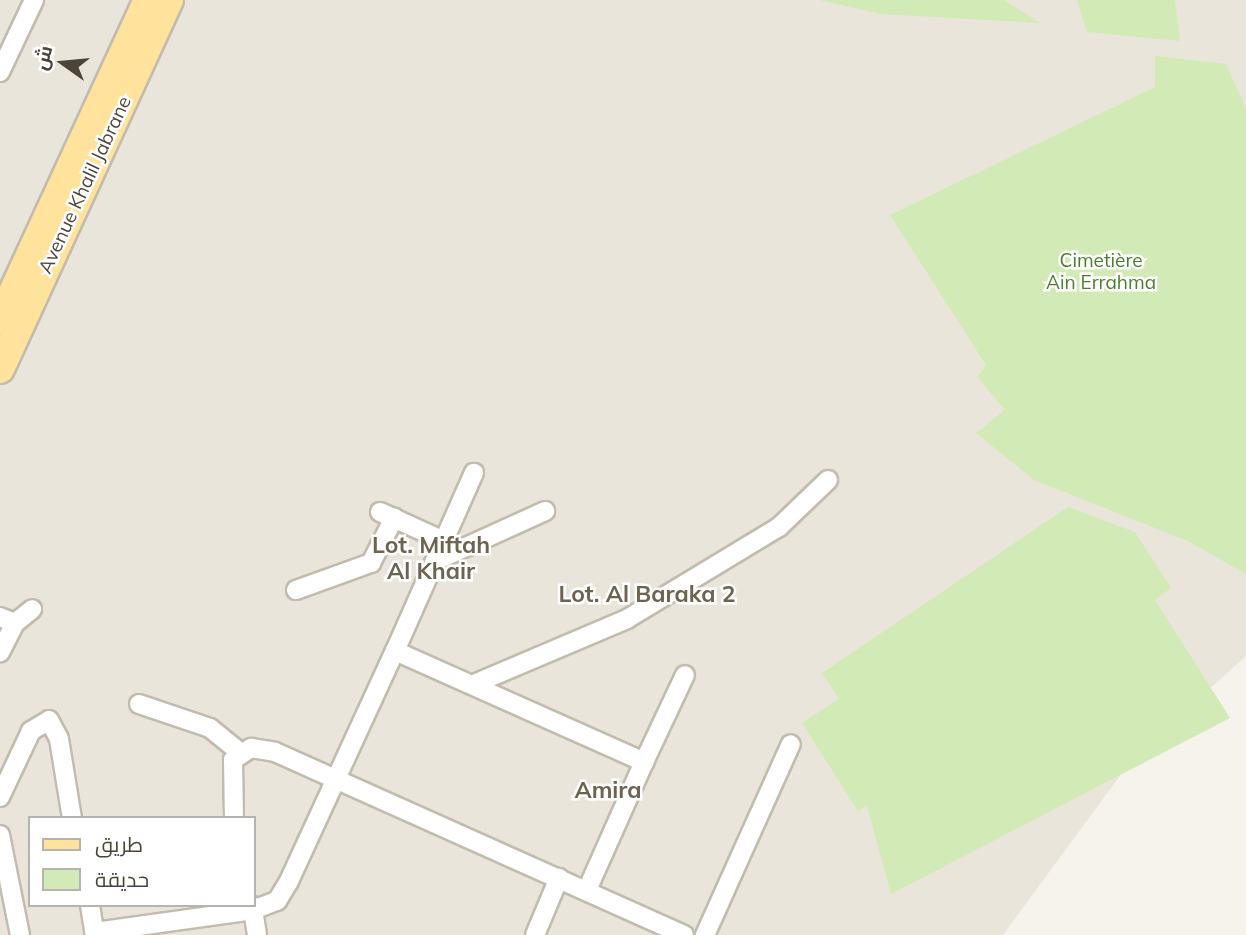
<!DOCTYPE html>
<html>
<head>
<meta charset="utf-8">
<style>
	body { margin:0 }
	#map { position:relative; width:1246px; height:935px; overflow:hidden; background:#f6f3ec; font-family:Mulish,Cairo,sans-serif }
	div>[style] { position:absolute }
	.residential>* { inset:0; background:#eae5da }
	.green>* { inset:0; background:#d2eab5 }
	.roads { filter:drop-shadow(2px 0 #c2bbae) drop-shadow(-2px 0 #c2bbae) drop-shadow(0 2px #c2bbae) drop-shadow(0 -2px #c2bbae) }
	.street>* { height:18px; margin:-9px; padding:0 9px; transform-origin:9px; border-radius:9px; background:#fff }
	.primary>* { height:28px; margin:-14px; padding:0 14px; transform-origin:14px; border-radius:14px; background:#ffe39c }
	span { translate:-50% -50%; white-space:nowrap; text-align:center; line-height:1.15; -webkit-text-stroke:5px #fff; paint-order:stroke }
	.street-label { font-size:19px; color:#4b4439 }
	.park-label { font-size:19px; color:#4a7f2a }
	.quarter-label { font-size:23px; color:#6e6250; font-weight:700 }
	.legend { position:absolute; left:28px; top:816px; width:228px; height:91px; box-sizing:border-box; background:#fff; border:2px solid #b7b4b0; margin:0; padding:9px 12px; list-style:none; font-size:21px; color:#4b4439 }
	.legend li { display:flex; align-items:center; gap:14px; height:35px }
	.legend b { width:35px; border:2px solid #b7b4b0 }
	.north { position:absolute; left:28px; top:28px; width:70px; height:70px; -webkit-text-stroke:5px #fff; paint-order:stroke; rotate:285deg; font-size:19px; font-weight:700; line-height:28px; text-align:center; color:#4b4439 }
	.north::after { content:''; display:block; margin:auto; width:24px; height:32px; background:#4b4439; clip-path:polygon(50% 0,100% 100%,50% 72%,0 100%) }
</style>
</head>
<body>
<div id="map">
	<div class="residential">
		<i style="clip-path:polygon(evenodd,0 0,1246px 0,1246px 656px,1133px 758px,1003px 935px,0 935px,0 0,30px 818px,254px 818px,254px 905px,30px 905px,30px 818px)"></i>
	</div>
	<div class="green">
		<i style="clip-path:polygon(819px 0,1004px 0,1040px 23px,881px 14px)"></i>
		<i style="clip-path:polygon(1077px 0,1175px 0,1180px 41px,1087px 32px)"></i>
		<i style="clip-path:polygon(1155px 56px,1226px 64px,1246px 109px,1246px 574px,1188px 541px,1034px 480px,976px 433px,1005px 410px,977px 377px,986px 365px,890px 215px,1155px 87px)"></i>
		<i style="clip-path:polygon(1068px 507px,1135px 532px,1171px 588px,1155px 600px,1230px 718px,891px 894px,867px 806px,858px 811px,802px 723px,839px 699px,822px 673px)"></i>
	</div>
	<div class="roads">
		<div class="street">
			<i style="left:0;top:72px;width:80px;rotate:-64.7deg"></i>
			<i style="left:380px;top:512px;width:70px;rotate:24.4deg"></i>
			<i style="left:435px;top:561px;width:121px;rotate:-24.4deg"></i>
			<i style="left:296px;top:590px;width:80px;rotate:-19.8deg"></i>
			<i style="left:371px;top:563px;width:51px;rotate:-62.9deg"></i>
			<i style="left:0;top:617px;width:16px;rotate:22deg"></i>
			<i style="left:15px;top:623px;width:33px;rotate:117deg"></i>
			<i style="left:15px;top:623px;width:22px;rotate:-39deg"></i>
			<i style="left:395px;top:651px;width:195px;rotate:-66.1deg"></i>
			<i style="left:474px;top:684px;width:166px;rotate:-23deg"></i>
			<i style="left:627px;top:619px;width:178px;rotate:-31.2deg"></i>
			<i style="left:779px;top:527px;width:68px;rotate:-43.8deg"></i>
			<i style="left:139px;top:704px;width:75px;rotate:18.7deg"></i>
			<i style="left:210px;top:728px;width:38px;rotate:39deg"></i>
			<i style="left:644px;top:762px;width:96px;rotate:-64.8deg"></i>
			<i style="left:0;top:797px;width:73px;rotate:-64.8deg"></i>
			<i style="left:31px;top:731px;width:21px;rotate:-31deg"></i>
			<i style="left:49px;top:720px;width:21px;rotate:62deg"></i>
			<i style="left:59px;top:739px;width:80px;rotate:80.7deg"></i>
			<i style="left:234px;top:818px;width:58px;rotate:-91deg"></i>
			<i style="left:233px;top:760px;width:22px;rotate:-34deg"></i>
			<i style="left:251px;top:748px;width:24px;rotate:9deg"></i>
			<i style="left:275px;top:752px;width:448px;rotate:24.1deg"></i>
			<i style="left:0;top:835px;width:102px;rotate:78.7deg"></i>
			<i style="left:90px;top:905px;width:30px;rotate:81deg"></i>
			<i style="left:95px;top:932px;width:160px;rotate:-7.9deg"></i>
			<i style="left:253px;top:910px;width:5px;rotate:-112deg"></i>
			<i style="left:257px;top:935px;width:25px;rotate:-99deg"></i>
			<i style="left:253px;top:910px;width:26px;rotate:-21deg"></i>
			<i style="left:277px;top:901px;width:23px;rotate:-59deg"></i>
			<i style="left:289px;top:881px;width:253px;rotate:-65.3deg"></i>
			<i style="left:395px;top:651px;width:273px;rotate:24deg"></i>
			<i style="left:644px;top:762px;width:140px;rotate:114deg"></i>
			<i style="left:535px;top:935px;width:62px;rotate:-67.2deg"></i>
			<i style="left:705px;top:935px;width:209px;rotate:-65.8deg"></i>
		</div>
		<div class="primary">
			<i style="left:0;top:320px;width:353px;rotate:-65.2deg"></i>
			<i style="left:0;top:369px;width:406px;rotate:-65.4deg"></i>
		</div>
	</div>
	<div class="street-label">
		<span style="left:85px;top:185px;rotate:-65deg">Avenue Khalil Jabrane</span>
	</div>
	<div class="park-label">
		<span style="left:1101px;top:272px">Cimetière<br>Ain Errahma</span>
	</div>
	<div class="quarter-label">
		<span style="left:431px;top:558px">Lot. Miftah<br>Al Khair</span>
		<span style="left:647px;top:594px">Lot. Al Baraka 2</span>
		<span style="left:608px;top:790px">Amira</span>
	</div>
	<ul class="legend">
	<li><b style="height:9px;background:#ffe39c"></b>طريق</li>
	<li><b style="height:19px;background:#d2eab5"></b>حديقة</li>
	</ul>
	<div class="north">ش</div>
</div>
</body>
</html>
